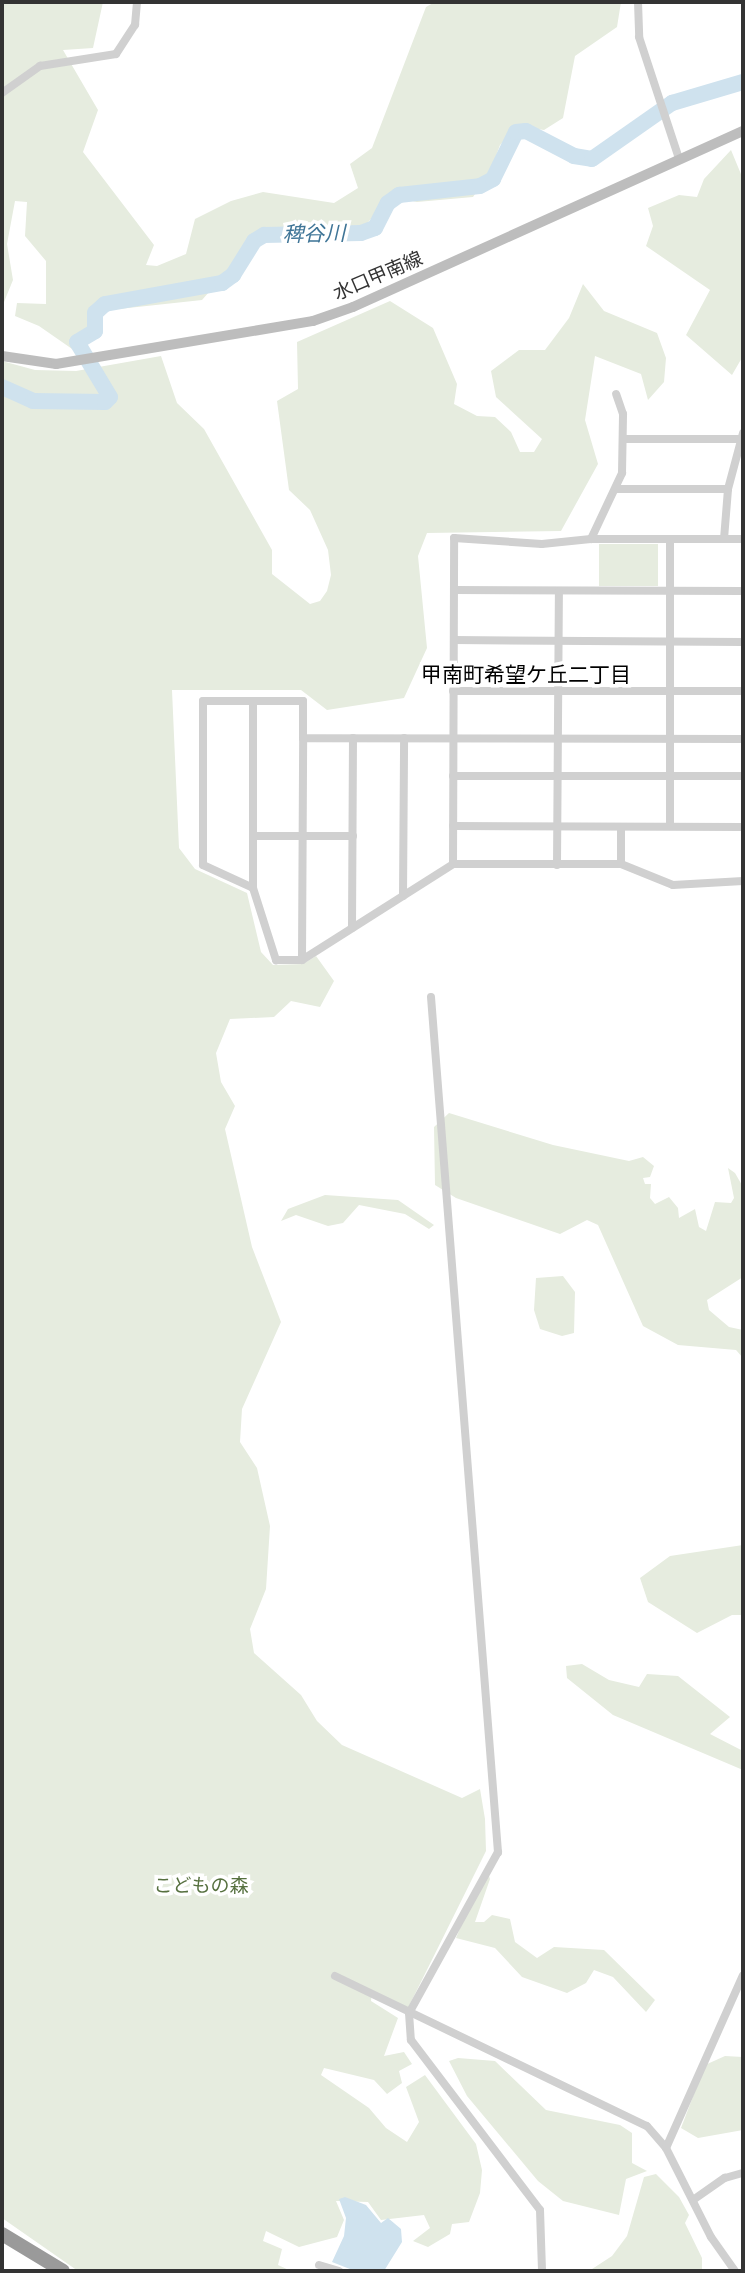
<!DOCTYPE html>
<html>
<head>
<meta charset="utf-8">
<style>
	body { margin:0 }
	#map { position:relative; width:745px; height:2273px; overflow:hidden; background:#fff; font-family:"PT Sans","Noto Sans JP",sans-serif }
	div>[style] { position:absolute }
	.green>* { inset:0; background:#e6ecdf; transform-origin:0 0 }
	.water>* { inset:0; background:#cfe2ee }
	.river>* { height:16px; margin:-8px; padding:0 8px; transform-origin:8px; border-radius:8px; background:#cfe2ee }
	.street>* { height:8px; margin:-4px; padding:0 4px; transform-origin:4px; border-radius:4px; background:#d0d0d0 }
	.secondary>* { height:10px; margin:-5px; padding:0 5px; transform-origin:5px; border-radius:5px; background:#bdbdbd }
	.highway>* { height:14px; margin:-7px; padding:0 7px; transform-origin:7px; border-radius:7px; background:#9a9a9a }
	span { translate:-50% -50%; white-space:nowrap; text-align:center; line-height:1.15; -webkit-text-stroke:7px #fff; paint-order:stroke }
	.street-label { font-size:19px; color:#333 }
	.park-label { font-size:19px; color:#56703f }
	.water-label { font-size:21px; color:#3f7597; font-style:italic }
	.neighbourhood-label { font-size:21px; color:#000 }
	.frame { position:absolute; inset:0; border:4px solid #333; pointer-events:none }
</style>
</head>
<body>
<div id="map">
	<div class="green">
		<i style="clip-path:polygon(2px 2px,103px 2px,93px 48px,63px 50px,98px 110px,83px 152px,154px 245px,146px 265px,157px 266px,186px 254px,195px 219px,231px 201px,263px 192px,334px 203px,358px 188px,350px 164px,372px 148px,426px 7px,435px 2px,621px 2px,617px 27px,575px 56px,563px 118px,544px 130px,519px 126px,500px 145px,490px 172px,473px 197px,417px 202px,389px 196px,366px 225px,339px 242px,260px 234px,202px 300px,91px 312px,87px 351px,75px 351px,39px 326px,15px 316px,17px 303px,46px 304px,46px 261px,25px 236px,27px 202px,15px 201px,7px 244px,13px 280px,2px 307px)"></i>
		<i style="clip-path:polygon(731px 150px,743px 179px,743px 356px,732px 375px,686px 335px,710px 290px,646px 246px,653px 226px,648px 208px,679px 195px,697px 197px,704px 179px)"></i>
		<i style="clip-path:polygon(583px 284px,604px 311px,657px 333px,666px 358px,664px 382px,648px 400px,641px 374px,595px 356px,585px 420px,598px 464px,561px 531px,427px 533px,418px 556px,427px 648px,404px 698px,327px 710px,301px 690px,172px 690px,179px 848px,195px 869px,247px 893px,261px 952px,273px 965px,303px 964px,316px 956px,334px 981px,320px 1007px,291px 1001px,274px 1017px,230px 1019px,216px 1053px,221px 1082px,235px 1106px,225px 1129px,252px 1247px,281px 1322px,242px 1409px,240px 1442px,257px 1468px,270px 1526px,266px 1589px,250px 1629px,254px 1653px,301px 1695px,317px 1721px,342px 1745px,462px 1798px,480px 1789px,485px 1819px,486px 1851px,408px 2008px,372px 1993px,371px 2001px,398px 2018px,384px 2056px,404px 2052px,412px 2064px,399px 2071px,402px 2083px,387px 2094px,374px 2080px,324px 2068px,321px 2075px,369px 2108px,386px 2128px,407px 2142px,419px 2122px,406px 2087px,425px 2075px,476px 2144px,482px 2170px,480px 2193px,469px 2222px,452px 2224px,450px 2234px,428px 2247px,413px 2241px,430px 2228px,424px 2215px,381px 2220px,368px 2202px,336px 2201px,344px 2220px,337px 2237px,299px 2247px,266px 2231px,263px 2241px,282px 2249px,278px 2265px,291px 2271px,78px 2271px,2px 2218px,2px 361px,35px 370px,76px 371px,161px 356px,177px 403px,204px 429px,272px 550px,272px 574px,310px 604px,320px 601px,327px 591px,331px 575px,328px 550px,310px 510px,289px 490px,277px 401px,298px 389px,297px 342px,390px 301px,433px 328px,457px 384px,454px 404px,477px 416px,495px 417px,511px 432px,520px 452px,534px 452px,542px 439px,496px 397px,491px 371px,519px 350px,545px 350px,569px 318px)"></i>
		<i style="left:599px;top:544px;width:59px;height:42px"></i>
		<i style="clip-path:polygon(449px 1113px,553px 1145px,629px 1161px,643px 1157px,654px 1166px,650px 1177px,643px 1178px,645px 1184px,651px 1184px,650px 1198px,655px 1204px,669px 1197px,678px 1208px,679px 1218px,695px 1209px,699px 1227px,706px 1231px,715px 1202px,731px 1203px,734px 1198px,728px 1168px,735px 1173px,743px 1187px,743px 1277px,707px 1300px,709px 1310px,729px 1327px,743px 1330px,743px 1358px,736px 1350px,678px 1345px,643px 1326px,598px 1225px,587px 1220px,560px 1234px,456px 1198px,435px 1185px,434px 1127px)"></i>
		<i style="clip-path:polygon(325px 1195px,398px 1200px,434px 1225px,429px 1229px,405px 1214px,359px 1205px,343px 1223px,328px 1226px,296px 1215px,281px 1221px,288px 1209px)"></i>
		<i style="clip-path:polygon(563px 1276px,575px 1292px,574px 1333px,562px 1336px,540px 1329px,534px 1310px,536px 1278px)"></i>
		<i style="clip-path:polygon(743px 1545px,743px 1615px,732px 1615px,697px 1633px,648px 1602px,640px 1578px,670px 1556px)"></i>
		<i style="clip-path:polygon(582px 1664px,609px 1680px,639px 1687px,647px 1674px,678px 1676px,730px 1717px,710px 1734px,743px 1751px,743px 1770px,613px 1715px,567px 1678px,566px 1666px)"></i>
		<i style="clip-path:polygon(486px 1866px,490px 1879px,475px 1922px,484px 1922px,492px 1915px,510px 1919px,515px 1942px,537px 1958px,554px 1947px,604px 1950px,655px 2000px,646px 2012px,613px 1977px,594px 1970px,586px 1983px,567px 1993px,522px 1977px,495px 1948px,456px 1938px)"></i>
		<i style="clip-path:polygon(725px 2056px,743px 2057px,743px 2130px,698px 2138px,681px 2128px,705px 2065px)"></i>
		<i style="clip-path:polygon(458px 2058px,495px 2061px,546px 2110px,620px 2125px,632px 2133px,632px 2163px,647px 2171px,626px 2179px,619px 2215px,563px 2201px,538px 2181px,467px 2096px,449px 2061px)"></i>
		<i style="clip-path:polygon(656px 2174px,679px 2197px,689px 2215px,685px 2223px,702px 2258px,702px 2271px,589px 2271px,612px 2256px,627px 2236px,644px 2177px)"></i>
	</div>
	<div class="water">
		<i style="clip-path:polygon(345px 2197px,366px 2205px,381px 2223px,388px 2218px,401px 2229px,402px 2242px,384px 2271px,355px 2271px,332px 2262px,344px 2236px,346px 2218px,339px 2199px)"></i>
	</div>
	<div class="river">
		<i style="left:2px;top:387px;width:34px;rotate:24deg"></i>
		<i style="left:33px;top:401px;width:72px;rotate:0.8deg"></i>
		<i style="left:105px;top:402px;width:7px;rotate:-45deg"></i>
		<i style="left:110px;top:397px;width:64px;rotate:-121deg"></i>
		<i style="left:77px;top:342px;width:21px;rotate:-31deg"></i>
		<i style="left:95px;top:331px;width:18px;rotate:-90deg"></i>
		<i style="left:95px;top:313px;width:13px;rotate:-42deg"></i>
		<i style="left:105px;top:304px;width:119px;rotate:-10.2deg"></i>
		<i style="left:222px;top:283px;width:14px;rotate:-36deg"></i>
		<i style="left:233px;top:275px;width:40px;rotate:-58deg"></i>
		<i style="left:254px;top:241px;width:12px;rotate:-31deg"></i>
		<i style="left:264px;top:235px;width:97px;rotate:-1.2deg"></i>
		<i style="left:361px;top:233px;width:15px;rotate:-20deg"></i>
		<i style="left:375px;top:228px;width:28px;rotate:-63deg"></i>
		<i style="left:388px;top:203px;width:14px;rotate:-36deg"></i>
		<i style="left:399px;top:195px;width:81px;rotate:-6.3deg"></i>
		<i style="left:480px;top:186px;width:15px;rotate:-28deg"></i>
		<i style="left:493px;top:179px;width:52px;rotate:-63.9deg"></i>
		<i style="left:516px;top:132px;width:10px;rotate:-6deg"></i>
		<i style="left:526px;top:131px;width:54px;rotate:27.5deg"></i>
		<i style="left:574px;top:156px;width:18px;rotate:9deg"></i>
		<i style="left:592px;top:159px;width:98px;rotate:-35deg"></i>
		<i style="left:672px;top:103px;width:74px;rotate:-16.5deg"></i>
	</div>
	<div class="street">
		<i style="left:638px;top:2px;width:35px;rotate:88deg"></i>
		<i style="left:639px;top:37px;width:128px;rotate:71.8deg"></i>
		<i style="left:2px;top:93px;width:47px;rotate:-35.4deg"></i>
		<i style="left:40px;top:66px;width:77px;rotate:-9deg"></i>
		<i style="left:116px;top:54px;width:35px;rotate:-57deg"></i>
		<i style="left:135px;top:25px;width:23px;rotate:-85deg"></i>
		<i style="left:623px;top:439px;width:118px"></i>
		<i style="left:616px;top:489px;width:112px"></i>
		<i style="left:591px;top:539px;width:73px;rotate:-64.8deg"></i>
		<i style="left:622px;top:473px;width:59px;rotate:-89deg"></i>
		<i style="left:623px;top:414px;width:21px;rotate:-109deg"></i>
		<i style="left:724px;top:539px;width:50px;rotate:-85.4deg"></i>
		<i style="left:728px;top:489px;width:58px;rotate:-75deg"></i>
		<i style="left:454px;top:590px;width:289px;rotate:0.2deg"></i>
		<i style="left:454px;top:640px;width:289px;rotate:0.4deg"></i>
		<i style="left:453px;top:691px;width:290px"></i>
		<i style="left:743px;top:739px;width:440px;rotate:-179.9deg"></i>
		<i style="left:303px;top:738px;width:37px;rotate:-90deg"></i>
		<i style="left:303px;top:701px;width:100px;rotate:180deg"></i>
		<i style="left:203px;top:701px;width:164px;rotate:90deg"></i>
		<i style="left:203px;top:865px;width:55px;rotate:24.7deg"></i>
		<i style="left:253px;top:888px;width:76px;rotate:72.3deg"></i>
		<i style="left:276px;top:960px;width:26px"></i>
		<i style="left:302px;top:960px;width:179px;rotate:-32.4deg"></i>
		<i style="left:453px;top:864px;width:168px"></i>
		<i style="left:621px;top:864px;width:56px;rotate:22deg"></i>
		<i style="left:673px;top:885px;width:70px;rotate:-3.3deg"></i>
		<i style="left:453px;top:776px;width:290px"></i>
		<i style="left:453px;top:826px;width:290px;rotate:0.2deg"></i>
		<i style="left:670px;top:826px;width:286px;rotate:-90deg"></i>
		<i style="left:621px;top:827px;width:37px;rotate:90deg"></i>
		<i style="left:253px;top:836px;width:100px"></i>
		<i style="left:453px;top:864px;width:326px;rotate:-89.8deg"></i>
		<i style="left:454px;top:538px;width:88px;rotate:3.9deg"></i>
		<i style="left:542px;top:544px;width:49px;rotate:-5.8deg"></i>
		<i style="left:591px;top:539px;width:152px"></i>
		<i style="left:557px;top:865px;width:274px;rotate:-89.6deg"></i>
		<i style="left:253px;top:888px;width:187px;rotate:-90deg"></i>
		<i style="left:403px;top:896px;width:158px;rotate:-89.6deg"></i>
		<i style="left:352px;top:928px;width:190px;rotate:-89.7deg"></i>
		<i style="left:302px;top:960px;width:222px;rotate:-89.7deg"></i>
		<i style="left:431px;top:997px;width:858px;rotate:85.52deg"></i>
		<i style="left:498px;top:1852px;width:184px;rotate:118.9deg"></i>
		<i style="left:409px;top:2013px;width:27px;rotate:86deg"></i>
		<i style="left:411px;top:2040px;width:213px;rotate:52.8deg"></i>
		<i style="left:540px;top:2210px;width:61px;rotate:88.1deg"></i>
		<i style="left:335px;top:1976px;width:346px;rotate:25.7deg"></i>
		<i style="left:647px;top:2126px;width:29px;rotate:49deg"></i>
		<i style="left:666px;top:2148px;width:100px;rotate:63.2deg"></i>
		<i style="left:711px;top:2237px;width:42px;rotate:54.8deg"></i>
		<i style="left:666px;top:2148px;width:189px;rotate:-66deg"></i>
		<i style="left:693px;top:2200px;width:39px;rotate:-35deg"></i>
		<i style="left:725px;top:2178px;width:19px;rotate:-16deg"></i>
		<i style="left:319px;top:2265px;width:21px;rotate:17deg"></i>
	</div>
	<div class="secondary">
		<i style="left:2px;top:356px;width:55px;rotate:8.4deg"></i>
		<i style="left:56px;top:364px;width:261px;rotate:-9.5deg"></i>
		<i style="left:313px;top:321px;width:42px;rotate:-19.3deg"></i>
		<i style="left:353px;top:307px;width:428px;rotate:-24.3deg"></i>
	</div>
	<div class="highway">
		<i style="left:2px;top:2234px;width:71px;rotate:31.2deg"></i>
	</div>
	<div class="street-label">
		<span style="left:378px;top:276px;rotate:-23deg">水口甲南線</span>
	</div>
	<div class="park-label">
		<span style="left:201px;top:1886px">こどもの森</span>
	</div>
	<div class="water-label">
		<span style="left:314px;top:234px;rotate:-1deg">稗谷川</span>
	</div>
	<div class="neighbourhood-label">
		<span style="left:526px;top:675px">甲南町希望ケ丘二丁目</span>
	</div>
	<div class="frame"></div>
</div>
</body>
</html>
